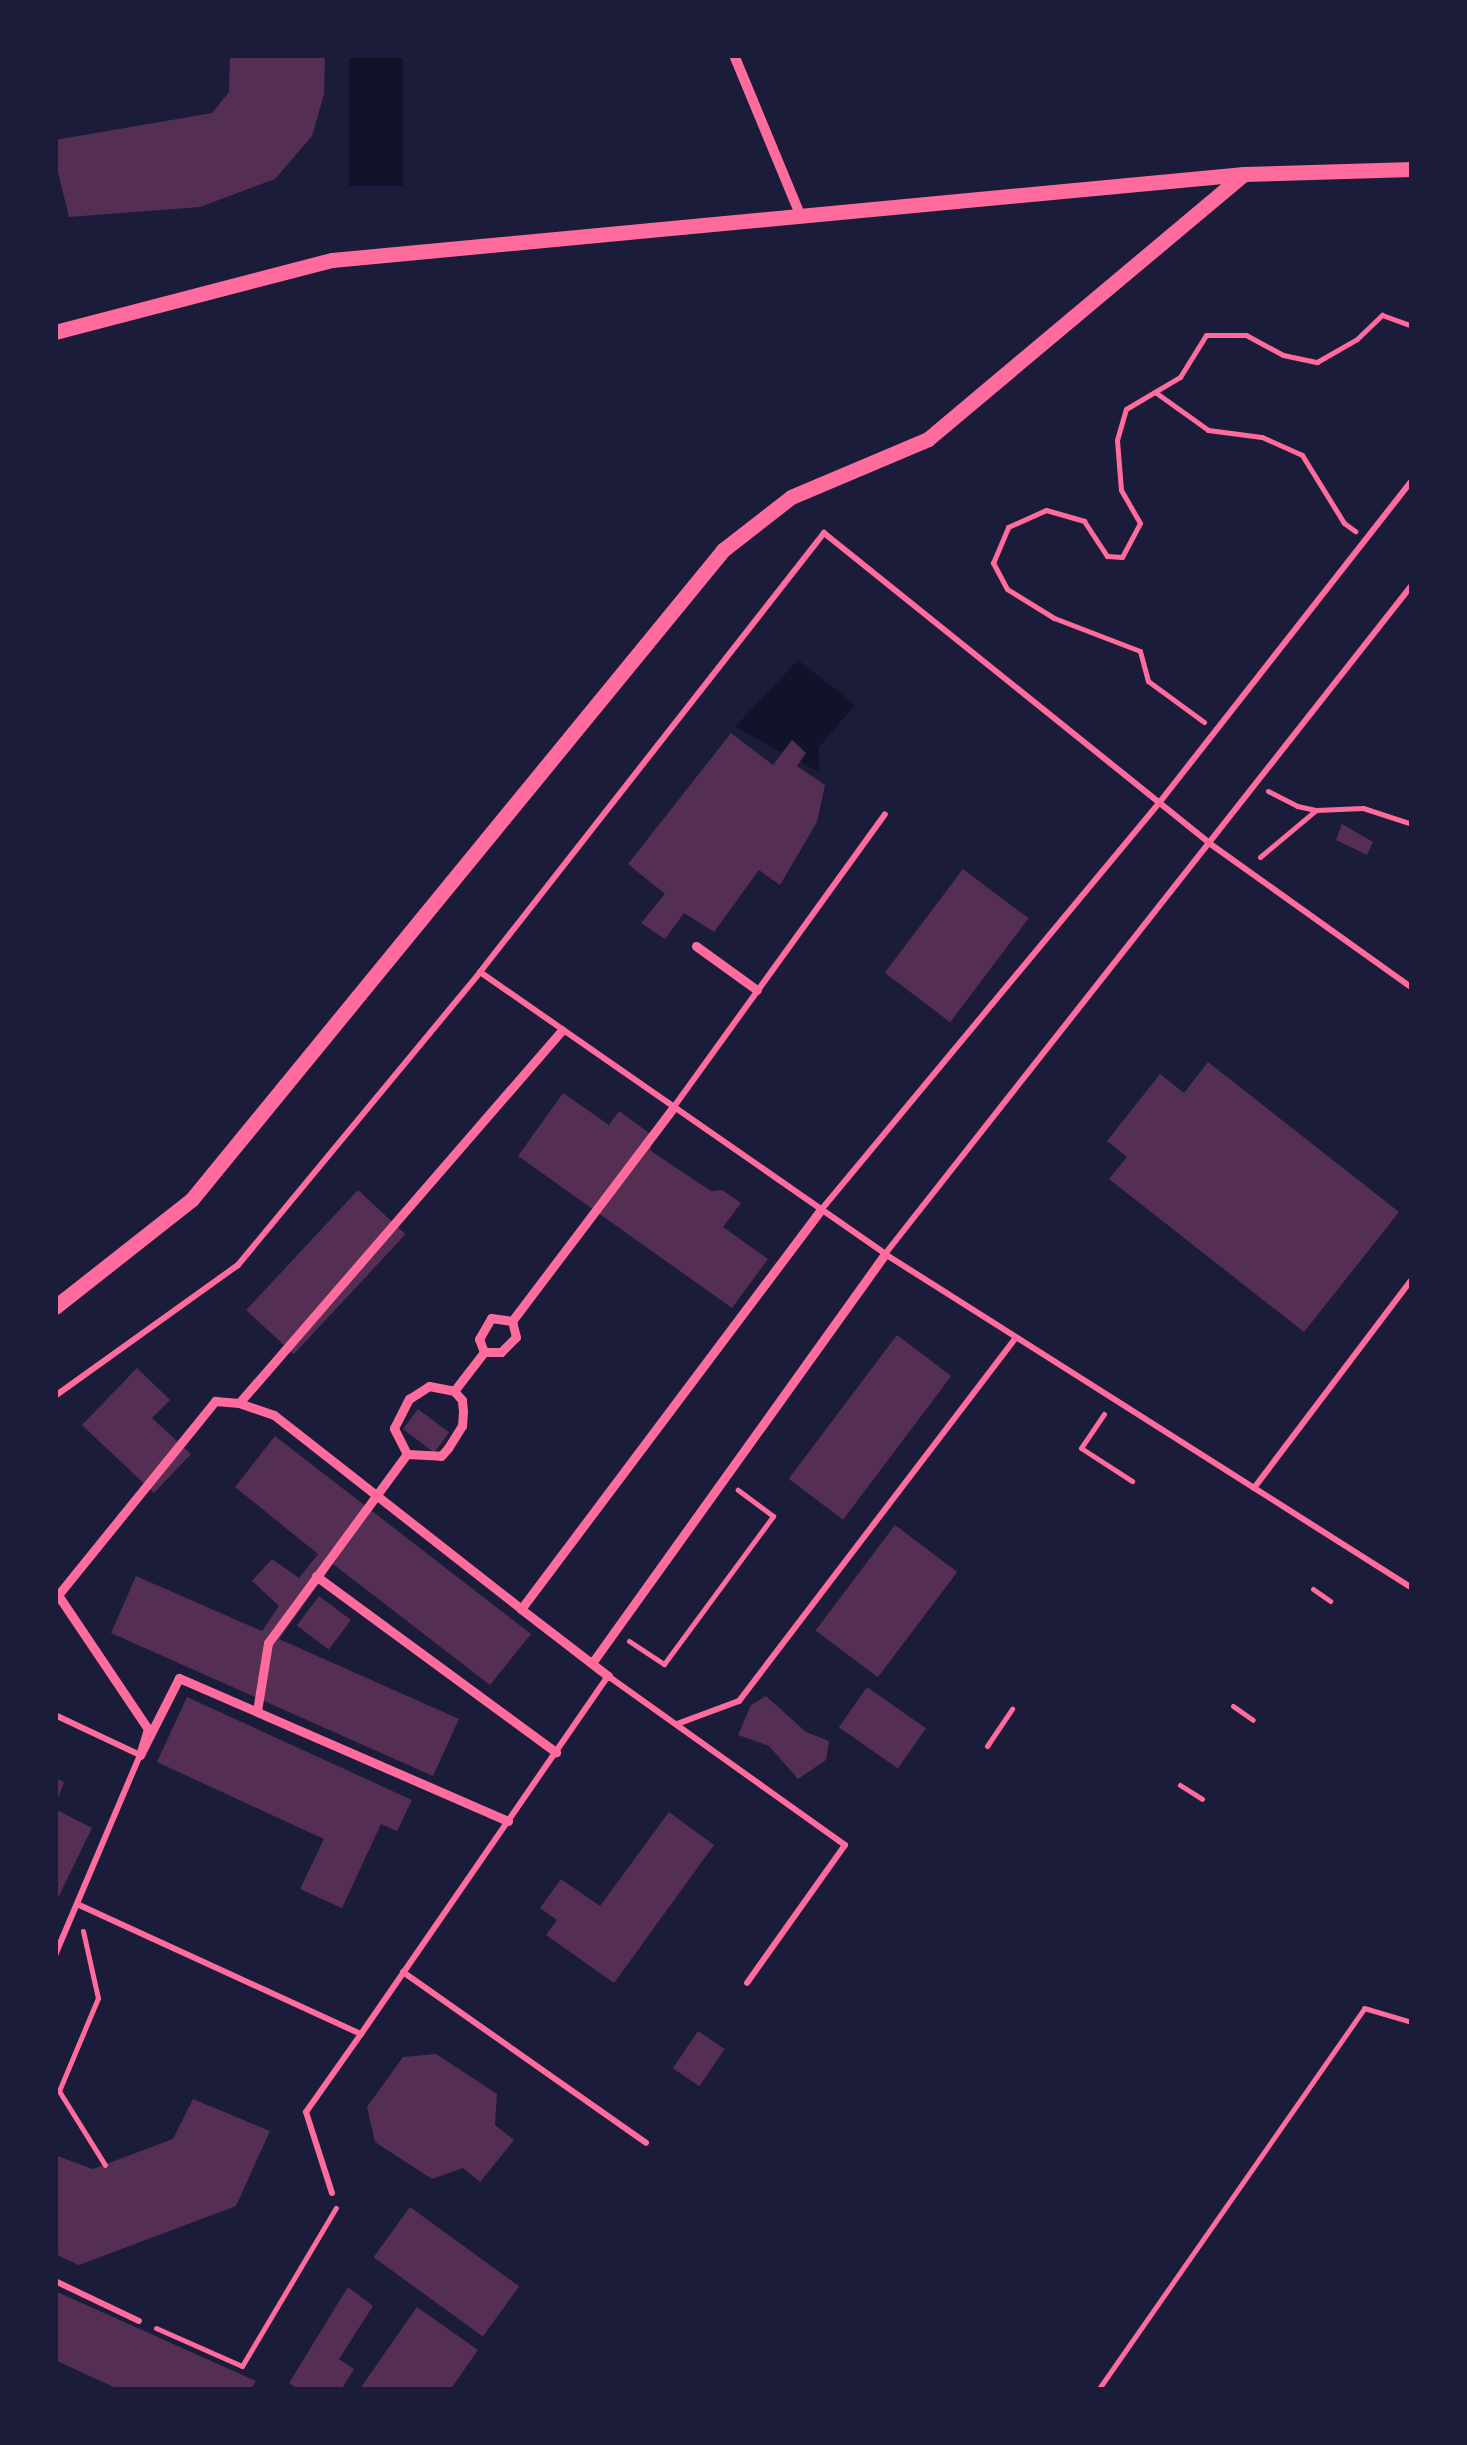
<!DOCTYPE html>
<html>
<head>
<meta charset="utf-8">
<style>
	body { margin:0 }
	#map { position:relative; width:1467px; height:2445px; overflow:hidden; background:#1b1b3a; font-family:"Fira Sans Condensed",sans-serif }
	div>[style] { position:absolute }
	.water>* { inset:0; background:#12122b; transform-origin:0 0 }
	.building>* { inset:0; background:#542f53; transform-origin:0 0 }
	.path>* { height:5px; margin:-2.5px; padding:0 2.5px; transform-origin:2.5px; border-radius:2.5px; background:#ff6b9d }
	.service>* { height:6px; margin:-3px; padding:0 3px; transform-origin:3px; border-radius:3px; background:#ff6b9d }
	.pedestrian>* { height:9px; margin:-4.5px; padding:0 4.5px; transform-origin:4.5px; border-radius:4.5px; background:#ff6b9d }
	.minor>* { height:10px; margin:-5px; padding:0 5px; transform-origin:5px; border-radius:5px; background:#ff6b9d }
	.tertiary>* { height:15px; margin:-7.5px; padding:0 7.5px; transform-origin:7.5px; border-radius:7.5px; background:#ff6b9d }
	span { translate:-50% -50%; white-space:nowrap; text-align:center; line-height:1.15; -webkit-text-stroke:10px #1b1b3a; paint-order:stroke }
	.frame { position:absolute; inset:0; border:58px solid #1b1b3a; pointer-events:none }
</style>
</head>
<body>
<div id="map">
	<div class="water">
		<i style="left:349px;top:55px;width:54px;height:131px"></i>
		<i style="clip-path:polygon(798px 660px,855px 705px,819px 747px,819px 772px,735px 727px)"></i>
	</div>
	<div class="building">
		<i style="clip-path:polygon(230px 55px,325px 55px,324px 94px,312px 136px,275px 179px,200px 207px,69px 217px,55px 160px,55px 140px,212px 113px,229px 92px)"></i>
		<i style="clip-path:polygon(731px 733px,773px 765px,792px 740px,806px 753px,797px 766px,825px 785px,817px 822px,780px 885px,759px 870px,714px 932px,684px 913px,665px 939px,641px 923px,665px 894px,628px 864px)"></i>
		<i style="clip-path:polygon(1342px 824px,1373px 842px,1367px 855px,1336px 840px)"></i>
		<i style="left:963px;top:869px;width:82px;height:130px;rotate:37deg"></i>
		<i style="clip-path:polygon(1208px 1062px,1399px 1212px,1304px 1332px,1109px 1179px,1127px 1157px,1107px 1141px,1160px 1074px,1184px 1093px)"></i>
		<i style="clip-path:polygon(563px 1093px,609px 1125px,619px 1111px,649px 1133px,651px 1151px,711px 1191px,722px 1190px,741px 1203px,723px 1227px,768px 1259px,732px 1308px,518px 1156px)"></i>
		<i style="left:358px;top:1190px;width:65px;height:164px;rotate:43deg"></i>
		<i style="left:897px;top:1335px;width:68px;height:180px;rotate:37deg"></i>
		<i style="clip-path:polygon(137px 1368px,170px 1400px,152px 1418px,191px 1454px,154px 1493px,82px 1425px)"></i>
		<i style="left:418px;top:1409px;width:39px;height:25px;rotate:37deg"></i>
		<i style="clip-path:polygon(275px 1436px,531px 1634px,490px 1685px,333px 1564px,279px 1639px,459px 1719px,433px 1776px,111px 1633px,136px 1576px,262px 1631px,279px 1606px,252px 1581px,272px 1559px,299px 1578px,318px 1554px,235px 1487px)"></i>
		<i style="left:895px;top:1525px;width:78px;height:132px;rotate:37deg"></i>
		<i style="left:319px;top:1596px;width:40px;height:37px;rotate:37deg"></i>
		<i style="left:867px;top:1687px;width:72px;height:49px;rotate:35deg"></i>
		<i style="clip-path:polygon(766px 1696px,806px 1732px,829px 1741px,826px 1760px,798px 1779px,769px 1746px,738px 1735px,751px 1705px)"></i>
		<i style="clip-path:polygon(187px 1697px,412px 1800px,397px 1831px,381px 1824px,342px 1908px,300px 1889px,324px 1839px,157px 1762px)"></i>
		<i style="clip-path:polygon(55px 1778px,64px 1782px,55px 1806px)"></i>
		<i style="clip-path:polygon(55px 1809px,92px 1828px,55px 1904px)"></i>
		<i style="clip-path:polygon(669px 1812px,714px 1845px,614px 1983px,546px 1935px,557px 1920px,540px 1908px,561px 1879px,600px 1906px)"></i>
		<i style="left:698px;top:2031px;width:32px;height:45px;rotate:34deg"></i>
		<i style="clip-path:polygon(436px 2054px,497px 2094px,495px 2125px,514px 2140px,480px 2182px,463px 2168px,432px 2179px,375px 2142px,367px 2107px,403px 2057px)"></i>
		<i style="clip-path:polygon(193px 2099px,270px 2131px,236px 2206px,79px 2265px,55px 2254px,55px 2155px,93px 2169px,173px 2139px)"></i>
		<i style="left:410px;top:2207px;width:135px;height:62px;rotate:36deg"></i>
		<i style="clip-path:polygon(348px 2287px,373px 2306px,339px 2359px,354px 2369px,341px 2390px,301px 2390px,289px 2383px)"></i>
		<i style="clip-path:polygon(55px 2291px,256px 2381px,250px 2390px,120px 2390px,55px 2360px)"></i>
		<i style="clip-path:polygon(417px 2307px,478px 2350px,450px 2390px,359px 2390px)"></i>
	</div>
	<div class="path">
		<i style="left:1155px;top:392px;width:65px;rotate:35.6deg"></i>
		<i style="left:1208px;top:430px;width:54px;rotate:7.4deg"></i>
		<i style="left:1262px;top:437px;width:44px;rotate:24.2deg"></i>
		<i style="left:1302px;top:455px;width:80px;rotate:58.3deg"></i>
		<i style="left:1344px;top:523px;width:14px;rotate:36deg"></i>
		<i style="left:1204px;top:722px;width:69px;rotate:-143.8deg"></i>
		<i style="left:1148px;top:681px;width:31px;rotate:-105deg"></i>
		<i style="left:1140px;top:651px;width:92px;rotate:-159deg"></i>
		<i style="left:1054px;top:618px;width:55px;rotate:-148.3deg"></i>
		<i style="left:1007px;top:589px;width:30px;rotate:-118deg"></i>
		<i style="left:993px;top:563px;width:39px;rotate:-67deg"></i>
		<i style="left:1008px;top:527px;width:42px;rotate:-24.1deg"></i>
		<i style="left:1046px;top:510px;width:40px;rotate:16deg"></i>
		<i style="left:1084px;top:521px;width:42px;rotate:56.7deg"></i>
		<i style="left:1107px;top:556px;width:15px;rotate:4deg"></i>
		<i style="left:1122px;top:557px;width:38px;rotate:-62deg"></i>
		<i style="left:1140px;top:523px;width:38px;rotate:-120deg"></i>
		<i style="left:1121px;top:490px;width:50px;rotate:-94.6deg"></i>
		<i style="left:1117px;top:440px;width:32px;rotate:-74deg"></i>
		<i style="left:1126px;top:409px;width:63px;rotate:-30.7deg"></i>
		<i style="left:1180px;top:377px;width:49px;rotate:-58.2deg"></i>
		<i style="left:1206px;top:335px;width:40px"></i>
		<i style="left:1246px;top:335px;width:42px;rotate:28.4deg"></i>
		<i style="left:1283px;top:355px;width:35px;rotate:12deg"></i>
		<i style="left:1317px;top:362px;width:46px;rotate:-29.9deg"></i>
		<i style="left:1357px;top:339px;width:35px;rotate:-44deg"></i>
		<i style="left:1382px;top:315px;width:32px;rotate:20deg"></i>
		<i style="left:1268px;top:791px;width:33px;rotate:27deg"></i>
		<i style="left:1297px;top:806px;width:19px;rotate:12deg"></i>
		<i style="left:1260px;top:857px;width:73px;rotate:-40deg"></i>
		<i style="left:1316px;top:810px;width:47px;rotate:-2.4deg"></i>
		<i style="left:1363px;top:808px;width:52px;rotate:18.1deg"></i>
		<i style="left:1104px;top:1414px;width:41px;rotate:124.1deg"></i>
		<i style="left:1081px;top:1448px;width:61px;rotate:32.9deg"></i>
		<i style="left:1313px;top:1589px;width:21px;rotate:35deg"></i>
		<i style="left:629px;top:1641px;width:42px;rotate:33.3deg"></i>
		<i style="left:664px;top:1664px;width:184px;rotate:-53.6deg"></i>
		<i style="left:773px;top:1516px;width:44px;rotate:-143.4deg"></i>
		<i style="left:1233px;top:1706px;width:24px;rotate:35deg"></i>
		<i style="left:987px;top:1746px;width:45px;rotate:-56deg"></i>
		<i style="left:1180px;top:1785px;width:26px;rotate:32deg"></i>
		<i style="left:83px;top:1931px;width:69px;rotate:77.4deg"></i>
		<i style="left:98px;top:1998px;width:101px;rotate:112.8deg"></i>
		<i style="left:59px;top:2091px;width:87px;rotate:58.1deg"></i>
		<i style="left:156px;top:2328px;width:94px;rotate:23.8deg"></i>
		<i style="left:242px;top:2366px;width:184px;rotate:-59.3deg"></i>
		<i style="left:1098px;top:2390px;width:465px;rotate:-55.1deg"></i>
		<i style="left:1364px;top:2008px;width:50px;rotate:16.3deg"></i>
	</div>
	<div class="service">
		<i style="left:480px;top:972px;width:558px;rotate:-51.92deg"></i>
		<i style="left:824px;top:533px;width:494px;rotate:38.8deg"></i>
		<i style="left:1209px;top:843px;width:249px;rotate:35.5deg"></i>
		<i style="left:673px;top:1108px;width:362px;rotate:-54.2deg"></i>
		<i style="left:821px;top:1210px;width:529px;rotate:-50.29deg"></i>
		<i style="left:1159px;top:803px;width:410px;rotate:-51.9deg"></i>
		<i style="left:885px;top:1254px;width:852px;rotate:-51.77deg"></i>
		<i style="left:55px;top:1396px;width:225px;rotate:-35.6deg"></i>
		<i style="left:238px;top:1265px;width:380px;rotate:-50.4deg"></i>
		<i style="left:480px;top:972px;width:494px;rotate:34.8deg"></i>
		<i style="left:885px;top:1254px;width:624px;rotate:32.37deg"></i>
		<i style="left:1254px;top:1488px;width:262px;rotate:-52.9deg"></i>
		<i style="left:55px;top:1715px;width:94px;rotate:25.2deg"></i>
		<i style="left:140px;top:1755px;width:217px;rotate:113deg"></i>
		<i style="left:677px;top:1724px;width:66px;rotate:-20.4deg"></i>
		<i style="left:739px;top:1701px;width:457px;rotate:-52.7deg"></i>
		<i style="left:77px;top:1904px;width:312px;rotate:24.6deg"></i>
		<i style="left:361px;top:2034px;width:435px;rotate:-55.4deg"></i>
		<i style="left:608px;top:1676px;width:291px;rotate:35.5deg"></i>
		<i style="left:845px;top:1845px;width:169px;rotate:125.4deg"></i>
		<i style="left:403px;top:1972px;width:297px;rotate:35.1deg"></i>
		<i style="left:332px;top:2193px;width:85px;rotate:-107.8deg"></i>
		<i style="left:306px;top:2112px;width:95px;rotate:-54.8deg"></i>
		<i style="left:55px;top:2281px;width:93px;rotate:25.5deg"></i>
	</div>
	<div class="pedestrian">
		<i style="left:696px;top:946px;width:75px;rotate:35.8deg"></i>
		<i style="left:484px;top:1352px;width:14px;rotate:-111deg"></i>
		<i style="left:479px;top:1339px;width:24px;rotate:-60deg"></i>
		<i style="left:491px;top:1318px;width:21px;rotate:8deg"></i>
		<i style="left:239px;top:1403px;width:493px;rotate:-49.1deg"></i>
		<i style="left:407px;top:1454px;width:34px;rotate:3deg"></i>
		<i style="left:441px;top:1456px;width:11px;rotate:-49deg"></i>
		<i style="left:448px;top:1448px;width:26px;rotate:-58deg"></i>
		<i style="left:462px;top:1426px;width:14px;rotate:-86deg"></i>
		<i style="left:463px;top:1412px;width:12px;rotate:-95deg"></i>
		<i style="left:462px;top:1400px;width:12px;rotate:-132deg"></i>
		<i style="left:316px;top:1576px;width:298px;rotate:36.3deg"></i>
		<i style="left:521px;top:1609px;width:110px;rotate:37.6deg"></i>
		<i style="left:592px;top:1663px;width:503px;rotate:-54.38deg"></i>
		<i style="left:257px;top:1711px;width:69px;rotate:-80.8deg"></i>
		<i style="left:268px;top:1643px;width:235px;rotate:-53.7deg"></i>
		<i style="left:407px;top:1454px;width:29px;rotate:-117deg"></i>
		<i style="left:394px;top:1428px;width:33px;rotate:-63deg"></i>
		<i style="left:409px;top:1399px;width:24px;rotate:-33deg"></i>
		<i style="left:429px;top:1386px;width:25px;rotate:11deg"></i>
		<i style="left:454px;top:1391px;width:49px;rotate:-52.4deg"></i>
		<i style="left:484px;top:1352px;width:17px"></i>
		<i style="left:501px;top:1352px;width:21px;rotate:-45deg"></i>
		<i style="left:516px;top:1337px;width:16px;rotate:-104deg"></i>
		<i style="left:512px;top:1321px;width:267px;rotate:-52.9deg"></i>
		<i style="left:508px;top:1821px;width:359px;rotate:-156.5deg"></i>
		<i style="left:179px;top:1678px;width:86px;rotate:116.9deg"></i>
		<i style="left:140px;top:1755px;width:27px;rotate:-73deg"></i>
		<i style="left:148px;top:1729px;width:161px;rotate:-123.9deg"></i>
		<i style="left:58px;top:1595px;width:250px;rotate:-51deg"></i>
		<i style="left:215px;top:1401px;width:24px;rotate:5deg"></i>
		<i style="left:239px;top:1403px;width:37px;rotate:19deg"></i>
		<i style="left:274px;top:1415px;width:314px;rotate:38.1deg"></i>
		<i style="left:521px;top:1609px;width:499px;rotate:-53.1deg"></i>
	</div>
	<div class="minor">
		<i style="left:734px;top:55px;width:172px;rotate:67.5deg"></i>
	</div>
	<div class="tertiary">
		<i style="left:55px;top:332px;width:286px;rotate:-14.6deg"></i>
		<i style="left:332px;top:260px;width:916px;rotate:-5.39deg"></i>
		<i style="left:1244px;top:174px;width:168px;rotate:-1.7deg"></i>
		<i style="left:55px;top:1307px;width:174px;rotate:-38.2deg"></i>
		<i style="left:192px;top:1199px;width:839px;rotate:-50.71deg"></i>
		<i style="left:723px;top:550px;width:86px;rotate:-37.9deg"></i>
		<i style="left:791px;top:497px;width:149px;rotate:-22.9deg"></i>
		<i style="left:928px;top:439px;width:412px;rotate:-40deg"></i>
	</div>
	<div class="frame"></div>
</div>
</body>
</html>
